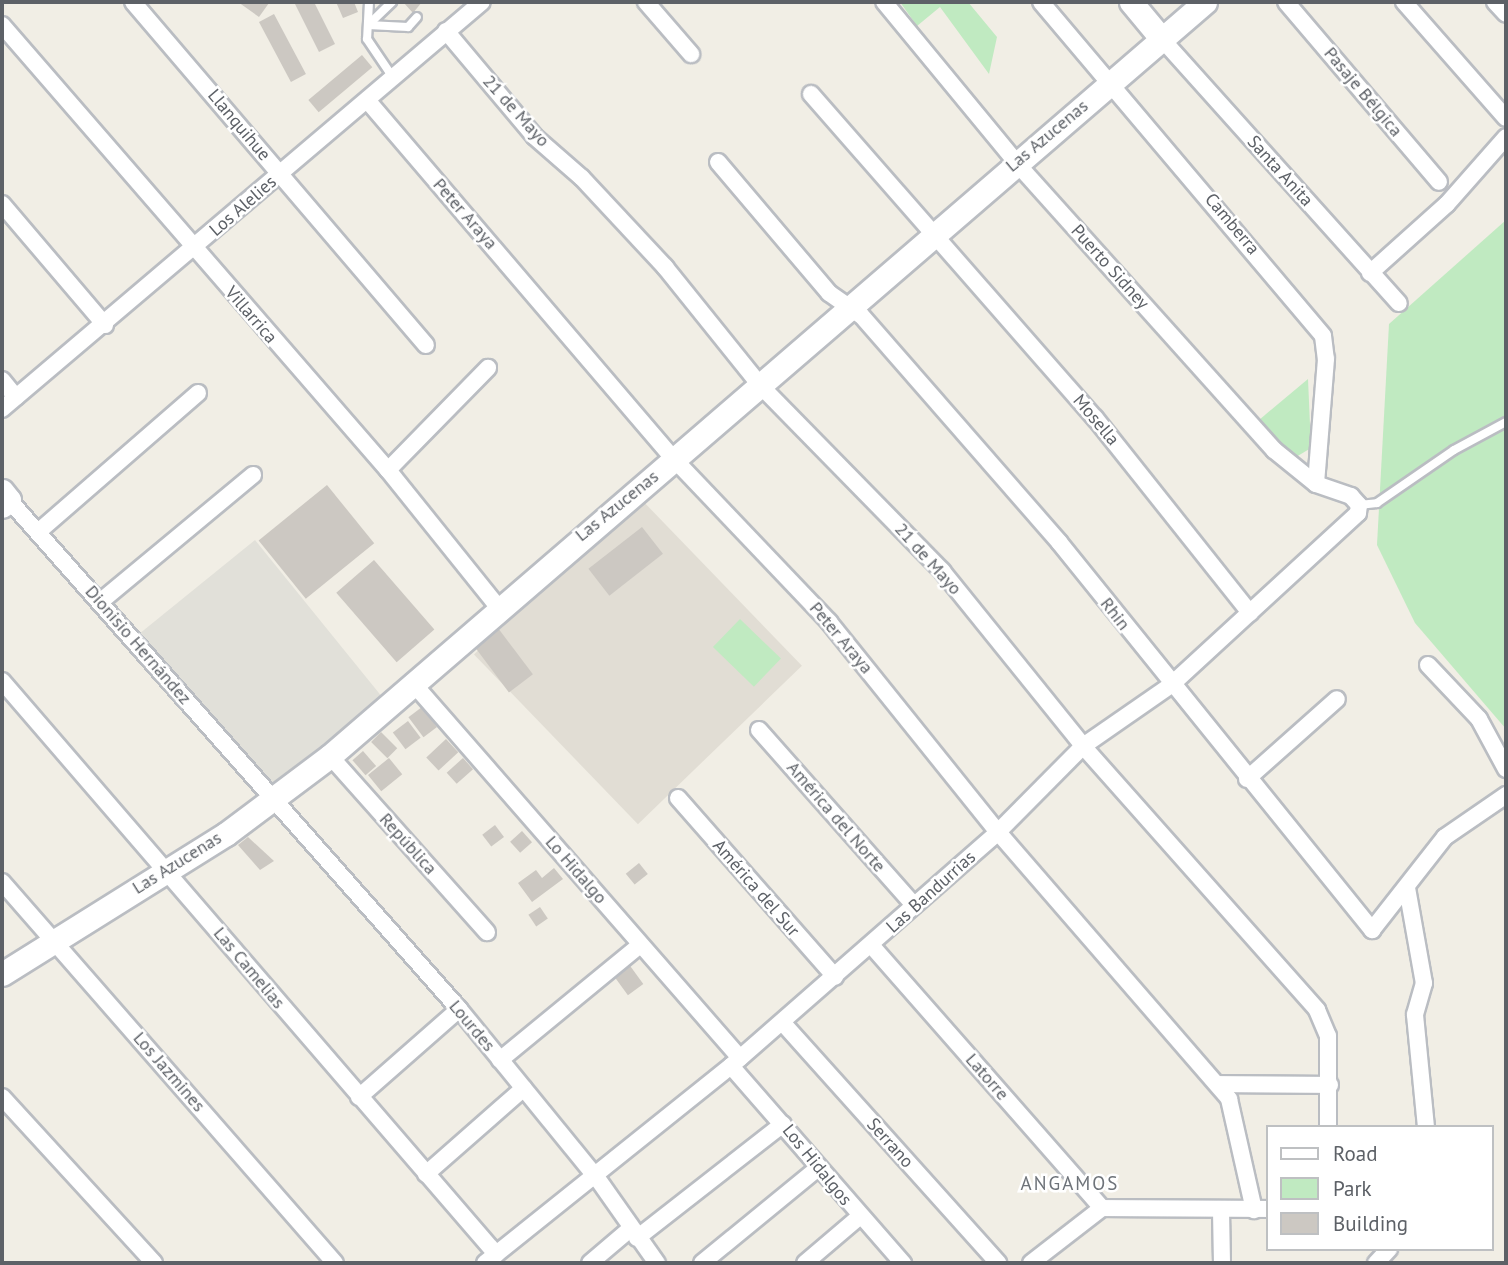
<!DOCTYPE html>
<html>
<head>
<meta charset="utf-8">
<style>
	body { margin:0 }
	#map { position:relative; width:1508px; height:1265px; overflow:hidden; background:#f1eee5; font-family:"PT Sans",sans-serif }
	div>[style] { position:absolute }
	.industrial>* { inset:0; background:#e1e0d9; transform-origin:0 0 }
	.education>* { inset:0; background:#e1ddd4; transform-origin:0 0 }
	.green>* { inset:0; background:#c0eac1; transform-origin:0 0 }
	.building>* { inset:0; background:#ccc8c2; transform-origin:0 0 }
	.roads { filter:drop-shadow(2px 0 #babdc2) drop-shadow(-2px 0 #babdc2) drop-shadow(0 2px #babdc2) drop-shadow(0 -2px #babdc2) }
	.lane>* { height:8px; margin:-4px; padding:0 4px; transform-origin:4px; border-radius:4px; background:#fff }
	.street>* { height:16px; margin:-8px; padding:0 8px; transform-origin:8px; border-radius:8px; background:#fff }
	.secondary>* { height:23px; margin:-11.5px; padding:0 11.5px; transform-origin:11.5px; border-radius:11.5px; background:#fff }
	span { translate:-50% -50%; white-space:nowrap; text-align:center; line-height:1.15; -webkit-text-stroke:5px #fff; paint-order:stroke }
	.street-label { font-size:18px; color:#5d6167 }
	.neighbourhood-label { font-size:19px; color:#6e7379; letter-spacing:2px }
	.frame { position:absolute; inset:0; border:4px solid #5d6167; pointer-events:none }
	.legend { position:absolute; left:1266px; top:1125px; width:228px; height:126px; box-sizing:border-box; background:#fff; border:2px solid #bec0c2; margin:0; padding:9px 12px; list-style:none; font-size:21px; color:#5d6167 }
	.legend li { display:flex; align-items:center; gap:14px; height:35px }
	.legend b { width:35px; border:2px solid #bec0c2 }
</style>
</head>
<body>
<div id="map">
	<div class="industrial">
		<i style="left:255px;top:540px;width:203px;height:148px;rotate:51deg"></i>
	</div>
	<div class="education">
		<i style="left:638px;top:496px;width:236px;height:228px;rotate:46deg"></i>
	</div>
	<div class="green">
		<i style="clip-path:polygon(900px 2px,968px 2px,997px 37px,989px 74px,940px 7px,917px 26px)"></i>
		<i style="clip-path:polygon(1506px 220px,1506px 729px,1415px 623px,1377px 545px,1389px 324px)"></i>
		<i style="clip-path:polygon(1308px 379px,1311px 448px,1296px 457px,1259px 420px)"></i>
		<i style="left:740px;top:619px;width:57px;height:39px;rotate:44deg"></i>
	</div>
	<div class="building">
		<i style="clip-path:polygon(238px 2px,268px 2px,269px 3px,259px 17px)"></i>
		<i style="clip-path:polygon(294px 2px,314px 2px,335px 44px,319px 52px)"></i>
		<i style="clip-path:polygon(336px 2px,354px 2px,358px 12px,343px 18px)"></i>
		<i style="clip-path:polygon(403px 2px,422px 2px,413px 13px)"></i>
		<i style="left:274px;top:14px;width:68px;height:17px;rotate:62deg"></i>
		<i style="left:362px;top:55px;width:16px;height:70px;rotate:50deg"></i>
		<i style="left:327px;top:485px;width:75px;height:88px;rotate:51deg"></i>
		<i style="left:642px;top:527px;width:34px;height:68px;rotate:52deg"></i>
		<i style="left:374px;top:560px;width:92px;height:50px;rotate:49deg"></i>
		<i style="left:498px;top:628px;width:58px;height:30px;rotate:53deg"></i>
		<i style="left:422px;top:707px;width:25px;height:17px;rotate:53deg"></i>
		<i style="left:408px;top:721px;width:21px;height:19px;rotate:53deg"></i>
		<i style="left:381px;top:732px;width:23px;height:14px;rotate:45deg"></i>
		<i style="left:446px;top:739px;width:18px;height:27px;rotate:47deg"></i>
		<i style="left:363px;top:751px;width:20px;height:14px;rotate:49deg"></i>
		<i style="left:389px;top:758px;width:21px;height:27px;rotate:51deg"></i>
		<i style="left:463px;top:758px;width:15px;height:22px;rotate:48deg"></i>
		<i style="left:495px;top:825px;width:15px;height:16px;rotate:53deg"></i>
		<i style="left:522px;top:831px;width:15px;height:16px;rotate:48deg"></i>
		<i style="clip-path:polygon(248px 837px,274px 861px,260px 870px,238px 845px)"></i>
		<i style="left:639px;top:863px;width:14px;height:17px;rotate:51deg"></i>
		<i style="clip-path:polygon(554px 868px,563px 879px,532px 902px,518px 883px,536px 870px,542px 878px)"></i>
		<i style="left:540px;top:907px;width:14px;height:14px;rotate:56deg"></i>
		<i style="left:628px;top:963px;width:26px;height:19px;rotate:54deg"></i>
	</div>
	<div class="roads">
		<div class="lane">
			<i style="left:369px;top:2px;width:37px;rotate:93deg"></i>
			<i style="left:367px;top:39px;width:45px;rotate:56deg"></i>
			<i style="left:392px;top:2px;width:33px;rotate:136deg"></i>
			<i style="left:368px;top:25px;width:40px;rotate:2.9deg"></i>
			<i style="left:408px;top:27px;width:13px;rotate:-48deg"></i>
			<i style="left:1359px;top:505px;width:18px;rotate:-6deg"></i>
			<i style="left:1377px;top:503px;width:93px;rotate:-34.5deg"></i>
			<i style="left:1454px;top:450px;width:59px;rotate:-28.3deg"></i>
		</div>
		<div class="street">
			<i style="left:133px;top:2px;width:451px;rotate:49.5deg"></i>
			<i style="left:646px;top:2px;width:69px;rotate:49.1deg"></i>
			<i style="left:1041px;top:2px;width:437px;rotate:49.8deg"></i>
			<i style="left:1323px;top:336px;width:23px;rotate:83deg"></i>
			<i style="left:1326px;top:359px;width:125px;rotate:94.6deg"></i>
			<i style="left:1286px;top:2px;width:236px;rotate:49.6deg"></i>
			<i style="left:1404px;top:2px;width:154px;rotate:48.7deg"></i>
			<i style="left:1495px;top:2px;width:16px;rotate:47deg"></i>
			<i style="left:2px;top:25px;width:589px;rotate:49.06deg"></i>
			<i style="left:388px;top:470px;width:176px;rotate:51.2deg"></i>
			<i style="left:446px;top:31px;width:138px;rotate:50deg"></i>
			<i style="left:535px;top:137px;width:62px;rotate:41.1deg"></i>
			<i style="left:582px;top:178px;width:122px;rotate:47deg"></i>
			<i style="left:665px;top:267px;width:150px;rotate:51.2deg"></i>
			<i style="left:759px;top:384px;width:262px;rotate:45.6deg"></i>
			<i style="left:942px;top:571px;width:225px;rotate:51.1deg"></i>
			<i style="left:1083px;top:746px;width:353px;rotate:48.4deg"></i>
			<i style="left:1317px;top:1010px;width:28px;rotate:67deg"></i>
			<i style="left:1328px;top:1036px;width:91px;rotate:90deg"></i>
			<i style="left:1161px;top:38px;width:356px;rotate:48.1deg"></i>
			<i style="left:811px;top:94px;width:431px;rotate:48.8deg"></i>
			<i style="left:1095px;top:418px;width:249px;rotate:51.5deg"></i>
			<i style="left:367px;top:100px;width:472px;rotate:49.5deg"></i>
			<i style="left:674px;top:459px;width:225px;rotate:46.4deg"></i>
			<i style="left:829px;top:622px;width:270px;rotate:51.2deg"></i>
			<i style="left:998px;top:832px;width:353px;rotate:49.1deg"></i>
			<i style="left:1229px;top:1099px;width:114px;rotate:77.3deg"></i>
			<i style="left:718px;top:162px;width:172px;rotate:49.7deg"></i>
			<i style="left:829px;top:293px;width:39px;rotate:35deg"></i>
			<i style="left:861px;top:315px;width:301px;rotate:48.9deg"></i>
			<i style="left:1059px;top:542px;width:499px;rotate:51.1deg"></i>
			<i style="left:1372px;top:930px;width:118px;rotate:-51.9deg"></i>
			<i style="left:1445px;top:837px;width:74px;rotate:-34.5deg"></i>
			<i style="left:2px;top:204px;width:159px;rotate:49.6deg"></i>
			<i style="left:1370px;top:273px;width:103px;rotate:-41.9deg"></i>
			<i style="left:1447px;top:204px;width:89px;rotate:-48.6deg"></i>
			<i style="left:2px;top:380px;width:22px;rotate:51deg"></i>
			<i style="left:2px;top:409px;width:629px;rotate:-40.3deg"></i>
			<i style="left:388px;top:470px;width:143px;rotate:-45.6deg"></i>
			<i style="left:9px;top:500px;width:679px;rotate:48.52deg"></i>
			<i style="left:459px;top:1009px;width:218px;rotate:50.8deg"></i>
			<i style="left:597px;top:1178px;width:104px;rotate:54.8deg"></i>
			<i style="left:38px;top:532px;width:212px;rotate:-41deg"></i>
			<i style="left:100px;top:602px;width:199px;rotate:-39.7deg"></i>
			<i style="left:1428px;top:665px;width:74px;rotate:46.6deg"></i>
			<i style="left:1479px;top:719px;width:57px;rotate:61.6deg"></i>
			<i style="left:2px;top:681px;width:757px;rotate:49.23deg"></i>
			<i style="left:412px;top:682px;width:499px;rotate:48.9deg"></i>
			<i style="left:759px;top:730px;width:234px;rotate:48.5deg"></i>
			<i style="left:330px;top:756px;width:236px;rotate:48.3deg"></i>
			<i style="left:1247px;top:779px;width:120px;rotate:-41.6deg"></i>
			<i style="left:678px;top:798px;width:238px;rotate:48.7deg"></i>
			<i style="left:2px;top:882px;width:506px;rotate:48.85deg"></i>
			<i style="left:1407px;top:888px;width:97px;rotate:79.9deg"></i>
			<i style="left:1424px;top:983px;width:33px;rotate:106deg"></i>
			<i style="left:1415px;top:1015px;width:113px;rotate:84.4deg"></i>
			<i style="left:871px;top:945px;width:350px;rotate:48.7deg"></i>
			<i style="left:782px;top:1022px;width:324px;rotate:48.1deg"></i>
			<i style="left:500px;top:1060px;width:181px;rotate:-39.4deg"></i>
			<i style="left:731px;top:1066px;width:262px;rotate:48.9deg"></i>
			<i style="left:1217px;top:1084px;width:113px;rotate:0.5deg"></i>
			<i style="left:2px;top:1097px;width:225px;rotate:47.5deg"></i>
			<i style="left:359px;top:1097px;width:133px;rotate:-41.3deg"></i>
			<i style="left:426px;top:1174px;width:130px;rotate:-41.3deg"></i>
			<i style="left:1221px;top:1211px;width:52px;rotate:88.9deg"></i>
			<i style="left:637px;top:1238px;width:185px;rotate:-38deg"></i>
			<i style="left:485px;top:1263px;width:315px;rotate:-38.7deg"></i>
			<i style="left:731px;top:1066px;width:355px;rotate:-41.2deg"></i>
			<i style="left:998px;top:832px;width:121px;rotate:-45.3deg"></i>
			<i style="left:1083px;top:746px;width:107px;rotate:-34.7deg"></i>
			<i style="left:1171px;top:685px;width:254px;rotate:-42.6deg"></i>
			<i style="left:1358px;top:513px;width:8px;rotate:-83deg"></i>
			<i style="left:1359px;top:505px;width:12px;rotate:-132deg"></i>
			<i style="left:1351px;top:496px;width:37px;rotate:-161deg"></i>
			<i style="left:1316px;top:484px;width:54px;rotate:-141deg"></i>
			<i style="left:1274px;top:450px;width:387px;rotate:-131.9deg"></i>
			<i style="left:1016px;top:162px;width:207px;rotate:-129.5deg"></i>
			<i style="left:590px;top:1263px;width:52px;rotate:-40.4deg"></i>
			<i style="left:702px;top:1263px;width:149px;rotate:-39.3deg"></i>
			<i style="left:805px;top:1263px;width:71px;rotate:-40.4deg"></i>
			<i style="left:1031px;top:1263px;width:90px;rotate:-37.8deg"></i>
			<i style="left:1102px;top:1208px;width:166px;rotate:0.3deg"></i>
			<i style="left:1376px;top:1263px;width:19px;rotate:-47deg"></i>
		</div>
		<div class="secondary">
			<i style="left:1131px;top:2px;width:47px;rotate:50.2deg"></i>
			<i style="left:2px;top:491px;width:11px;rotate:52deg"></i>
			<i style="left:9px;top:500px;width:9px;rotate:139deg"></i>
			<i style="left:2px;top:974px;width:264px;rotate:-32deg"></i>
			<i style="left:226px;top:834px;width:130px;rotate:-36.9deg"></i>
			<i style="left:330px;top:756px;width:1155px;rotate:-40.75deg"></i>
		</div>
	</div>
	<div class="street-label">
		<span style="left:1363px;top:92px;rotate:50deg">Pasaje Bélgica</span>
		<span style="left:516px;top:111px;rotate:48deg">21 de Mayo</span>
		<span style="left:239px;top:125px;rotate:50deg">Llanquihue</span>
		<span style="left:1047px;top:136px;rotate:-40deg">Las Azucenas</span>
		<span style="left:1280px;top:171px;rotate:48deg">Santa Anita</span>
		<span style="left:243px;top:206px;rotate:-41deg">Los Alelies</span>
		<span style="left:465px;top:214px;rotate:49deg">Peter Araya</span>
		<span style="left:1232px;top:224px;rotate:50deg">Camberra</span>
		<span style="left:1110px;top:267px;rotate:48deg">Puerto Sidney</span>
		<span style="left:251px;top:315px;rotate:49deg">Villarrica</span>
		<span style="left:1096px;top:420px;rotate:50deg">Mosella</span>
		<span style="left:617px;top:506px;rotate:-39deg">Las Azucenas</span>
		<span style="left:928px;top:559px;rotate:48deg">21 de Mayo</span>
		<span style="left:1115px;top:614px;rotate:52deg">Rhin</span>
		<span style="left:841px;top:638px;rotate:50deg">Peter Araya</span>
		<span style="left:138px;top:645px;rotate:49deg">Dionisio Hernández</span>
		<span style="left:836px;top:817px;rotate:49deg">América del Norte</span>
		<span style="left:408px;top:844px;rotate:48deg">República</span>
		<span style="left:177px;top:863px;rotate:-32deg">Las Azucenas</span>
		<span style="left:576px;top:870px;rotate:49deg">Lo Hidalgo</span>
		<span style="left:756px;top:888px;rotate:49deg">América del Sur</span>
		<span style="left:931px;top:892px;rotate:-42deg">Las Bandurrias</span>
		<span style="left:249px;top:968px;rotate:50deg">Las Camelias</span>
		<span style="left:472px;top:1026px;rotate:50deg">Lourdes</span>
		<span style="left:169px;top:1072px;rotate:49deg">Los Jazmines</span>
		<span style="left:987px;top:1077px;rotate:49deg">Latorre</span>
		<span style="left:890px;top:1143px;rotate:48deg">Serrano</span>
		<span style="left:817px;top:1165px;rotate:51deg">Los Hidalgos</span>
	</div>
	<div class="neighbourhood-label">
		<span style="left:1070px;top:1184px">ANGAMOS</span>
	</div>
	<div class="frame"></div>
	<ul class="legend">
	<li><b style="height:9px;background:#fff"></b>Road</li>
	<li><b style="height:19px;background:#c0eac1"></b>Park</li>
	<li><b style="height:19px;background:#ccc8c2"></b>Building</li>
	</ul>
</div>
</body>
</html>
